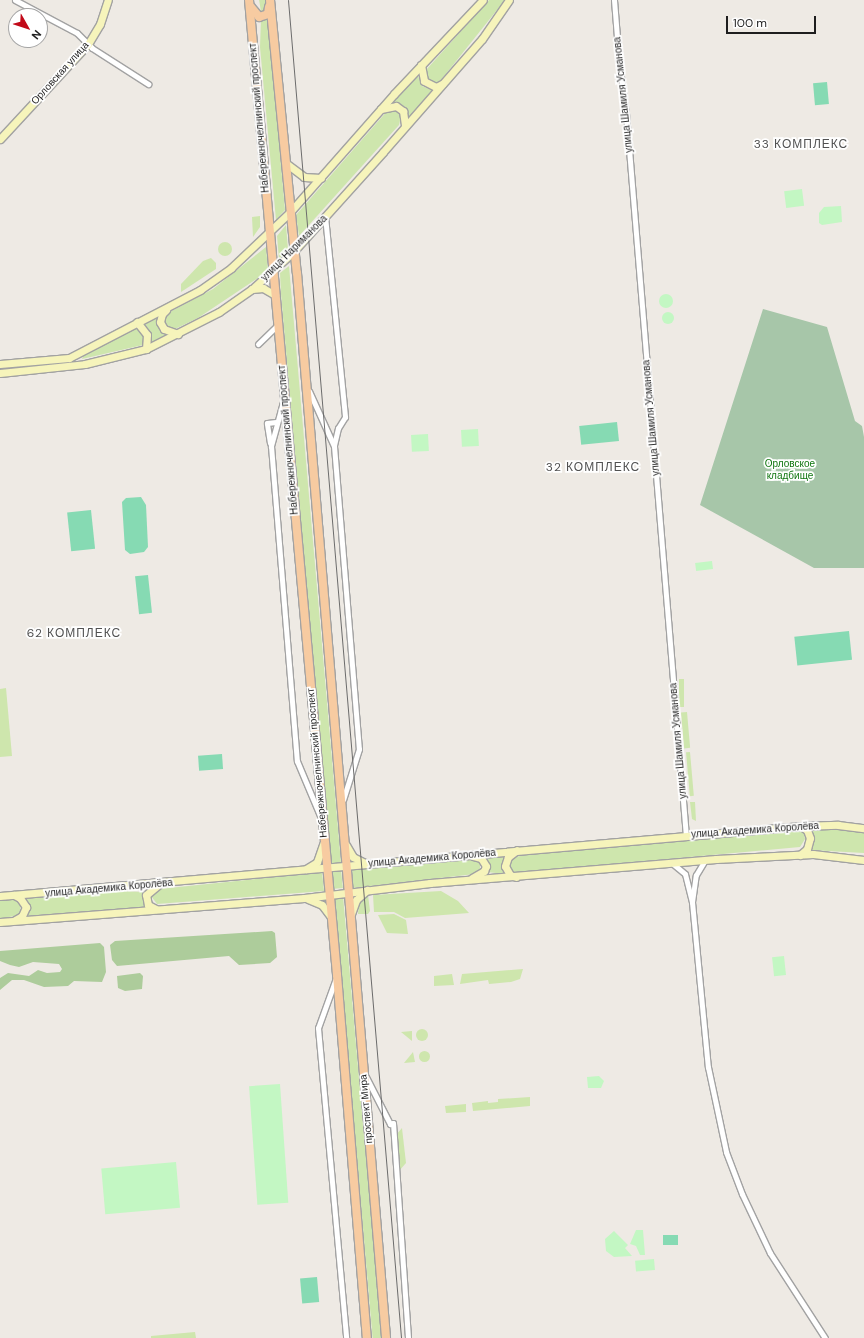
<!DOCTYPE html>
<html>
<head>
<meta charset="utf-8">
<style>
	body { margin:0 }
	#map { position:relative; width:864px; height:1338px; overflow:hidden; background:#eeeae4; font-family:"DM Sans",sans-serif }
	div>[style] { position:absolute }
	.grass>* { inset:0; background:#cee6ad; transform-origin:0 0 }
	.round { border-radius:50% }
	.forest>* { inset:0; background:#adcc9b }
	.cemetery>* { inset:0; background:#a7c6a9 }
	.park>* { inset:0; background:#c3f7c3; transform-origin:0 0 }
	.pitch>* { inset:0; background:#86dab3; transform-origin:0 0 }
	.roads { filter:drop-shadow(1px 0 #a2a2a2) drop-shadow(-1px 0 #a2a2a2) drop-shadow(0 1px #a2a2a2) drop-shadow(0 -1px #a2a2a2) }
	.street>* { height:5px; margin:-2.5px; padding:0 2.5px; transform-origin:2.5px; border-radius:2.5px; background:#fff }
	.secondary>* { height:7px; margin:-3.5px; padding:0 3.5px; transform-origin:3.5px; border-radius:3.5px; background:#f6f4bb }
	.primary>* { height:8px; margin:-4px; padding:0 4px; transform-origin:4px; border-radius:4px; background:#f7cba1 }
	.tram>* { height:1px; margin:-0.5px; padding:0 0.5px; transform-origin:0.5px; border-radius:0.5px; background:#6c6c6c }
	span { translate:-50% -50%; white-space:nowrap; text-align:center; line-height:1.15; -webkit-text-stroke:3.5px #fff; paint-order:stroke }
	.street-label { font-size:10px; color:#1e1e1e }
	.park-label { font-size:10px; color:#171 }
	.quarter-label { font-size:12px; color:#515151; letter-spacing:1px }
	.north { position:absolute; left:8px; top:8px; width:40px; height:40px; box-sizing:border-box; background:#fff; border:1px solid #a5a5a5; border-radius:50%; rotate:129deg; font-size:11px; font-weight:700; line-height:16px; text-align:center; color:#1e1e1e }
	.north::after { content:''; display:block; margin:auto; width:14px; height:18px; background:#c20a19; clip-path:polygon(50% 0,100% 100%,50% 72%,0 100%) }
	.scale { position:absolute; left:726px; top:16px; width:90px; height:18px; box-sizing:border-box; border:2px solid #1e1e1e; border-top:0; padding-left:5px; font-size:12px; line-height:14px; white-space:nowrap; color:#1e1e1e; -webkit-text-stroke:3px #fff; paint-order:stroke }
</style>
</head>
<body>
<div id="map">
	<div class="grass">
		<i style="clip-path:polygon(259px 0,266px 0,266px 11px,261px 11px)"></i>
		<i style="clip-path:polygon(489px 0,505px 0,441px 80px,434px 84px,427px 79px,426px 70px)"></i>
		<i style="clip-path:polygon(261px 19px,268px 19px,285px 210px,276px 220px,260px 47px)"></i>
		<i style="clip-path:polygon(418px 75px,422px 86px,432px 90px,410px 117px,405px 107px,397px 102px,391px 103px)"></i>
		<i style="clip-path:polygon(388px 110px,397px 112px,401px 116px,399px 125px,299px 236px,296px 215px)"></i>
		<i style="clip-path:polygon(260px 216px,260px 227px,253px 237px,252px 217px)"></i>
		<i style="clip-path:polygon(286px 225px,288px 250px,279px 259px,277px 236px)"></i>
		<i class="round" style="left:218px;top:242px;width:14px;height:14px"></i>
		<i style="clip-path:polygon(266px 247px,268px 269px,258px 278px,198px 318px,175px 329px,167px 327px,163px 318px,166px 314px,213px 289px)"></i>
		<i style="clip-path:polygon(211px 258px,216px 263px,216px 269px,181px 292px,181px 284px,203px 261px)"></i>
		<i style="clip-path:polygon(289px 266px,341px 863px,331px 864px,281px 294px,280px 273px)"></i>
		<i style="clip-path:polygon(159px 316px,160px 328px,166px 336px,150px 343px,149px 330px,144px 323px)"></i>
		<i style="clip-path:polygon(137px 328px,144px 338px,143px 345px,82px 359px,84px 354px)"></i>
		<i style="left:679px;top:679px;width:5px;height:28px"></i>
		<i style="clip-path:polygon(6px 688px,12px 756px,0 757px,0 689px)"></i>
		<i style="left:687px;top:712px;width:36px;height:6px;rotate:85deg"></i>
		<i style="left:690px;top:752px;width:44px;height:4px;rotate:85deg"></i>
		<i style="clip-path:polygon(690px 802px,695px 802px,696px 821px,692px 819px)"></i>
		<i style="clip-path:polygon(819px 827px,864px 829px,864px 853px,810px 850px,814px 840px,809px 829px)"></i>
		<i style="clip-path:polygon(798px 830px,804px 833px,805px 839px,800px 847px,515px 873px,509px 867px,514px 857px,544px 852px)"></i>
		<i style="clip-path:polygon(505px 855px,502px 866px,505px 874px,487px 872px,487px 856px)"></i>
		<i style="clip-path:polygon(473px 859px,478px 860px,480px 865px,480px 869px,475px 874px,353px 888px,352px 869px)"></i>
		<i style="left:341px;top:870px;width:18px;height:9px;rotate:84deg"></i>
		<i style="clip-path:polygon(322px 872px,324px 891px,157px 904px,151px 896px,159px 889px)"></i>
		<i style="clip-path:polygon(118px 891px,144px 892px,145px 907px,26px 916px,29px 906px,25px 898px)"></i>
		<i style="clip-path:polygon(441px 891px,458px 901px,469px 913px,405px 918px,394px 912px,374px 912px,373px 895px)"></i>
		<i style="clip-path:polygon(365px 895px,368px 895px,370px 911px,368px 914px,358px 914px,359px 901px)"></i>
		<i style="left:343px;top:896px;width:444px;height:9px;rotate:85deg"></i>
		<i style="clip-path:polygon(13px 898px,21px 905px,19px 915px,0 919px,0 899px)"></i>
		<i style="clip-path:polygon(394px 914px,406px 920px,408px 934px,387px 933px,378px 915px)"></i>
		<i style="clip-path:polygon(523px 969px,520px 979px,511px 982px,489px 984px,488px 980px,460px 984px,462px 974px)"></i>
		<i style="clip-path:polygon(452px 974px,454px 985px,434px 986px,434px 976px)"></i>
		<i class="round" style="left:416px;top:1029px;width:12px;height:12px"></i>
		<i style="clip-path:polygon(412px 1031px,412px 1041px,401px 1032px)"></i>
		<i class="round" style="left:418.5px;top:1050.5px;width:11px;height:11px"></i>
		<i style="clip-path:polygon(413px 1052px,415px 1062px,404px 1063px)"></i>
		<i style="clip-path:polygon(530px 1097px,530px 1106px,473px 1111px,472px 1103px,488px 1101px,488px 1103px,498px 1102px,498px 1099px)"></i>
		<i style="clip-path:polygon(466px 1104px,466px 1112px,446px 1113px,445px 1106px)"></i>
		<i style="clip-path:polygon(402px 1128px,406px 1163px,399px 1171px,396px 1135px)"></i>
		<i style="clip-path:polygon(195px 1332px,196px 1338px,151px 1338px,151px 1336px)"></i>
	</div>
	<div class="forest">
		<i style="clip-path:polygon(272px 931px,275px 933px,277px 957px,270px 963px,239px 965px,229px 956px,117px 966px,112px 960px,110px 945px,115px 941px)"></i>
		<i style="clip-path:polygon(100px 943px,104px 947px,106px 972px,102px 982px,74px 981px,68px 986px,44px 987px,24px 980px,12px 980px,0 990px,0 978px,8px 973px,29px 976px,38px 970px,47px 973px,60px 972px,62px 969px,59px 964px,33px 962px,19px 967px,10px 965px,0 961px,0 951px)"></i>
		<i style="clip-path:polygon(140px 973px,143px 976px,142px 989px,125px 991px,118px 988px,117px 976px)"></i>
	</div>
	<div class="cemetery">
		<i style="clip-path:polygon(763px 309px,827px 327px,855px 421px,862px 426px,864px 437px,864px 568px,814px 568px,700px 505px)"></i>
	</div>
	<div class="park">
		<i style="left:802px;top:189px;width:17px;height:18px;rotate:83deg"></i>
		<i style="clip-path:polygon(841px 206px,842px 222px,822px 225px,819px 223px,819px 213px,824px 207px)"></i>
		<i class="round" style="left:659px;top:294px;width:14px;height:14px"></i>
		<i class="round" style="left:662px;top:312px;width:12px;height:12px"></i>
		<i style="left:478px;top:429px;width:17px;height:17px;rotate:87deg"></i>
		<i style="left:428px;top:434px;width:17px;height:17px;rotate:87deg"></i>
		<i style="left:712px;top:561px;width:8px;height:17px;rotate:83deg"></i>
		<i style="left:784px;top:956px;width:19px;height:12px;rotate:84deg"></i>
		<i style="clip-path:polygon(599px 1076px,604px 1081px,601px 1088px,588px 1088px,587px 1077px)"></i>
		<i style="left:280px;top:1084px;width:119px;height:31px;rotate:86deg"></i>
		<i style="left:176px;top:1162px;width:46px;height:75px;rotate:85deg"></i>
		<i style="clip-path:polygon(636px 1230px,643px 1230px,645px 1255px,640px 1255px,636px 1246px,630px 1244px)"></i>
		<i style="clip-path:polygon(614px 1231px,628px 1245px,625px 1248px,632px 1256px,614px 1257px,606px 1251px,605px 1239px)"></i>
		<i style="left:654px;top:1259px;width:11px;height:19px;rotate:85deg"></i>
	</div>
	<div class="pitch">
		<i style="left:827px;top:82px;width:22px;height:14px;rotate:85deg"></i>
		<i style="left:617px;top:422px;width:19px;height:38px;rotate:84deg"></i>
		<i style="clip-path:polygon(141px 497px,146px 505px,148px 547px,144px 552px,130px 554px,125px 550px,122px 502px,126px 498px)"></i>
		<i style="left:91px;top:510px;width:39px;height:24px;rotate:84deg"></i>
		<i style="left:148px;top:575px;width:38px;height:13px;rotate:84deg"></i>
		<i style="left:849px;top:631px;width:29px;height:55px;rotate:84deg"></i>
		<i style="left:222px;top:754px;width:15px;height:24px;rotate:86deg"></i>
		<i style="left:678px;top:1235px;width:10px;height:15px;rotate:90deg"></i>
		<i style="left:317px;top:1277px;width:25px;height:17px;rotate:85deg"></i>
	</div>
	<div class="roads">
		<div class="street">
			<i style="left:15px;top:0;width:70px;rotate:28deg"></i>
			<i style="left:77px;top:33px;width:21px;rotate:45deg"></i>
			<i style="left:92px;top:48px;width:67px;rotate:32.7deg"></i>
			<i style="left:614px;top:0;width:62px;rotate:85.4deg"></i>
			<i style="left:619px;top:62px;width:51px;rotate:82.2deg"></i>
			<i style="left:626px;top:113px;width:725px;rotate:85.26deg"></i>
			<i style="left:325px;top:216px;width:202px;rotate:84.3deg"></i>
			<i style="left:345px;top:417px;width:13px;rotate:122deg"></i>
			<i style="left:338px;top:428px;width:18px;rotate:103deg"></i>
			<i style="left:258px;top:344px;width:28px;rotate:-44deg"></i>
			<i style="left:309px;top:391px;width:60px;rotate:65.6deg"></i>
			<i style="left:334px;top:446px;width:304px;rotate:85.3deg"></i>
			<i style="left:359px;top:749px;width:53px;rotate:107.4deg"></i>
			<i style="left:283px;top:402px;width:46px;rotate:105.3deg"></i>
			<i style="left:271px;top:446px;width:316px;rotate:85.3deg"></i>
			<i style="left:297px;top:761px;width:62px;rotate:67.2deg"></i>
			<i style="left:270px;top:443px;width:20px;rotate:-99deg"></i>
			<i style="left:267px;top:423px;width:9px;rotate:-6deg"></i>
			<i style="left:672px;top:863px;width:17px;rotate:40deg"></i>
			<i style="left:685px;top:874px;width:29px;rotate:76deg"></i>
			<i style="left:692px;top:902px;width:166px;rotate:84.5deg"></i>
			<i style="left:708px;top:1067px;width:87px;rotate:78deg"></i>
			<i style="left:726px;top:1152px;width:45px;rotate:69.1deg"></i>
			<i style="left:742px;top:1194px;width:65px;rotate:64.6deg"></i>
			<i style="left:770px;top:1253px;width:101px;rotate:57.1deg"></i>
			<i style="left:692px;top:902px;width:27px;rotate:-82deg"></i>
			<i style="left:696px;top:875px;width:17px;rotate:-59deg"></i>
			<i style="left:336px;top:978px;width:53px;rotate:109.8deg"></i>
			<i style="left:318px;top:1028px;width:311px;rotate:84.8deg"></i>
			<i style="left:366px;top:1077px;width:53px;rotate:62.9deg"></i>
			<i style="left:390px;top:1124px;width:3px;rotate:-18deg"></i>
			<i style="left:393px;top:1123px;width:216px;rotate:86deg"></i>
		</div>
		<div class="secondary">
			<i style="left:421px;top:65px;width:16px;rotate:79deg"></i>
			<i style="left:424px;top:81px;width:13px;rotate:27deg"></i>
			<i style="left:436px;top:87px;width:7px;rotate:-27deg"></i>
			<i style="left:381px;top:109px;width:15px;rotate:-11deg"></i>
			<i style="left:396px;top:106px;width:9px;rotate:36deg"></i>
			<i style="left:403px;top:111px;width:15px;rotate:82deg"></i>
			<i style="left:0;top:139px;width:129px;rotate:-47.2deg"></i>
			<i style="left:88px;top:44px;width:23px;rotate:-59deg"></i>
			<i style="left:100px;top:24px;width:25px;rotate:-72deg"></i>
			<i style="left:287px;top:164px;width:21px;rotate:37deg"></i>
			<i style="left:304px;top:177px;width:17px;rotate:3deg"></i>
			<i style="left:252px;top:289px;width:11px;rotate:-5deg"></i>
			<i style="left:263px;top:288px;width:14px;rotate:30deg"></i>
			<i style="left:166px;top:310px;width:6px;rotate:135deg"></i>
			<i style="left:162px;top:314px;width:8px;rotate:104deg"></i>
			<i style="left:160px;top:322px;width:8px;rotate:60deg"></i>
			<i style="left:164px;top:329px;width:15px;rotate:20deg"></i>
			<i style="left:137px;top:322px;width:16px;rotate:52deg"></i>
			<i style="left:147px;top:335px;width:14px;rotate:94deg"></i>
			<i style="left:0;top:364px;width:69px;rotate:-5deg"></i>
			<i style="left:69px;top:358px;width:148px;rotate:-27.4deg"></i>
			<i style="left:200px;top:290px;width:38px;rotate:-35deg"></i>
			<i style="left:231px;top:268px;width:81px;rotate:-43.5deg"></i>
			<i style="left:290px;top:212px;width:157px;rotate:-48.6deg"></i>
			<i style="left:394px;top:94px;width:129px;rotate:-46.6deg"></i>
			<i style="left:0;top:373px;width:85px;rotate:-6deg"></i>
			<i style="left:85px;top:364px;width:63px;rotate:-13.8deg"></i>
			<i style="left:146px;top:349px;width:82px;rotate:-26.9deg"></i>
			<i style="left:219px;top:312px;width:40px;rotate:-34.9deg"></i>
			<i style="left:252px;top:289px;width:57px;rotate:-42.1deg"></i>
			<i style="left:294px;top:251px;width:133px;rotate:-48deg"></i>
			<i style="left:383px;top:152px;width:150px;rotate:-48.8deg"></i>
			<i style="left:482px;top:39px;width:47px;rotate:-55.3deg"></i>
			<i style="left:346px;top:845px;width:14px;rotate:60deg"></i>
			<i style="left:353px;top:857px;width:13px;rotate:27deg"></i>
			<i style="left:800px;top:855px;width:9px;rotate:-41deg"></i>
			<i style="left:807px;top:849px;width:11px;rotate:-75deg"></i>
			<i style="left:810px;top:838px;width:9px;rotate:-111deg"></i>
			<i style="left:807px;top:830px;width:7px;rotate:-146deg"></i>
			<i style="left:306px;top:869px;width:13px;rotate:-32deg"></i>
			<i style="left:317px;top:862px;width:21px;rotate:-71deg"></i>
			<i style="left:516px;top:877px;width:6px;rotate:-162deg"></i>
			<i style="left:510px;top:875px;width:10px;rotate:-119deg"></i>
			<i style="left:505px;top:866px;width:9px;rotate:-72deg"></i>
			<i style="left:508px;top:857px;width:11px;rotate:-38deg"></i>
			<i style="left:472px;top:878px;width:14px;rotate:-30deg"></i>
			<i style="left:484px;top:871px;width:5px;rotate:-68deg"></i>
			<i style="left:486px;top:866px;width:9px;rotate:-122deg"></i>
			<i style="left:481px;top:858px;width:8px;rotate:-166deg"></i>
			<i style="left:14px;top:895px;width:7px;rotate:27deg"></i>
			<i style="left:20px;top:898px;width:11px;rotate:56deg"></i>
			<i style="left:26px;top:907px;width:10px;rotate:114deg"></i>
			<i style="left:22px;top:916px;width:8px;rotate:150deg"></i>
			<i style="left:0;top:896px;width:804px;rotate:-4.99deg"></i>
			<i style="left:801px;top:826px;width:37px;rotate:-2deg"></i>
			<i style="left:838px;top:825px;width:26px;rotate:7deg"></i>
			<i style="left:308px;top:899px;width:15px;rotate:23deg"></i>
			<i style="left:322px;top:905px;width:15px;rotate:53deg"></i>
			<i style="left:156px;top:909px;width:9px;rotate:-153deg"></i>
			<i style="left:148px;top:905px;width:10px;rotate:-101deg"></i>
			<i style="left:146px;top:895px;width:16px;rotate:-40deg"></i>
			<i style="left:351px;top:914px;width:15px;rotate:-70deg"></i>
			<i style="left:356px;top:900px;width:15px;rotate:-42deg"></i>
			<i style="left:0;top:922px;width:305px;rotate:-4.5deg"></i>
			<i style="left:304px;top:898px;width:127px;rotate:-6.8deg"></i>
			<i style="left:430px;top:883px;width:287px;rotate:-4.8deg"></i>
			<i style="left:716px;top:859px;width:97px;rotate:-3deg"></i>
			<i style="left:813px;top:854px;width:51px;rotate:6.7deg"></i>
		</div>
		<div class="primary">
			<i style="left:249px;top:0;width:979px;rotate:84.84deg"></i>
			<i style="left:337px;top:975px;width:364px;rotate:85.3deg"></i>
			<i style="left:270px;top:0;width:274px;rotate:84.4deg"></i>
			<i style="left:297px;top:273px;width:1069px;rotate:85.22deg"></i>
			<i style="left:251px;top:7px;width:13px;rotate:51deg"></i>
			<i style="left:259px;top:17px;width:9px;rotate:-18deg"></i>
			<i style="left:268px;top:14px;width:7px;rotate:-82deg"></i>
		</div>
	</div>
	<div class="tram">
		<i style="left:288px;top:0;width:1343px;rotate:85.17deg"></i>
	</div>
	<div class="street-label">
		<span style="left:60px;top:73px;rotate:-48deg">Орловская улица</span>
		<span style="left:623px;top:95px;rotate:-96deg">улица Шамиля Усманова</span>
		<span style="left:259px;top:118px;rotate:-95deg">Набережночелнинский проспект</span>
		<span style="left:294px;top:248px;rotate:-45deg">улица Нариманова</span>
		<span style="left:651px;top:418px;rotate:-95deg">улица Шамиля Усманова</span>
		<span style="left:288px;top:440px;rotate:-95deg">Набережночелнинский проспект</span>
		<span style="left:678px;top:741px;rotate:-95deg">улица Шамиля Усманова</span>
		<span style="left:317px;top:763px;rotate:-95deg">Набережночелнинский проспект</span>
		<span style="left:755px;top:830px;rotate:-4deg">улица Академика Королёва</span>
		<span style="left:432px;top:858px;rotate:-5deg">улица Академика Королёва</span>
		<span style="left:109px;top:888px;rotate:-5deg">улица Академика Королёва</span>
		<span style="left:366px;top:1109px;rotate:-95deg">проспект Мира</span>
	</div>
	<div class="park-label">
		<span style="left:790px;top:469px">Орловское<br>кладбище</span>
	</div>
	<div class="quarter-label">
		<span style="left:801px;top:145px">33 КОМПЛЕКС</span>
		<span style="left:593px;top:468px">32 КОМПЛЕКС</span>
		<span style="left:74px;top:634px">62 КОМПЛЕКС</span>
	</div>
	<div class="north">N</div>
	<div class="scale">100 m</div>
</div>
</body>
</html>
